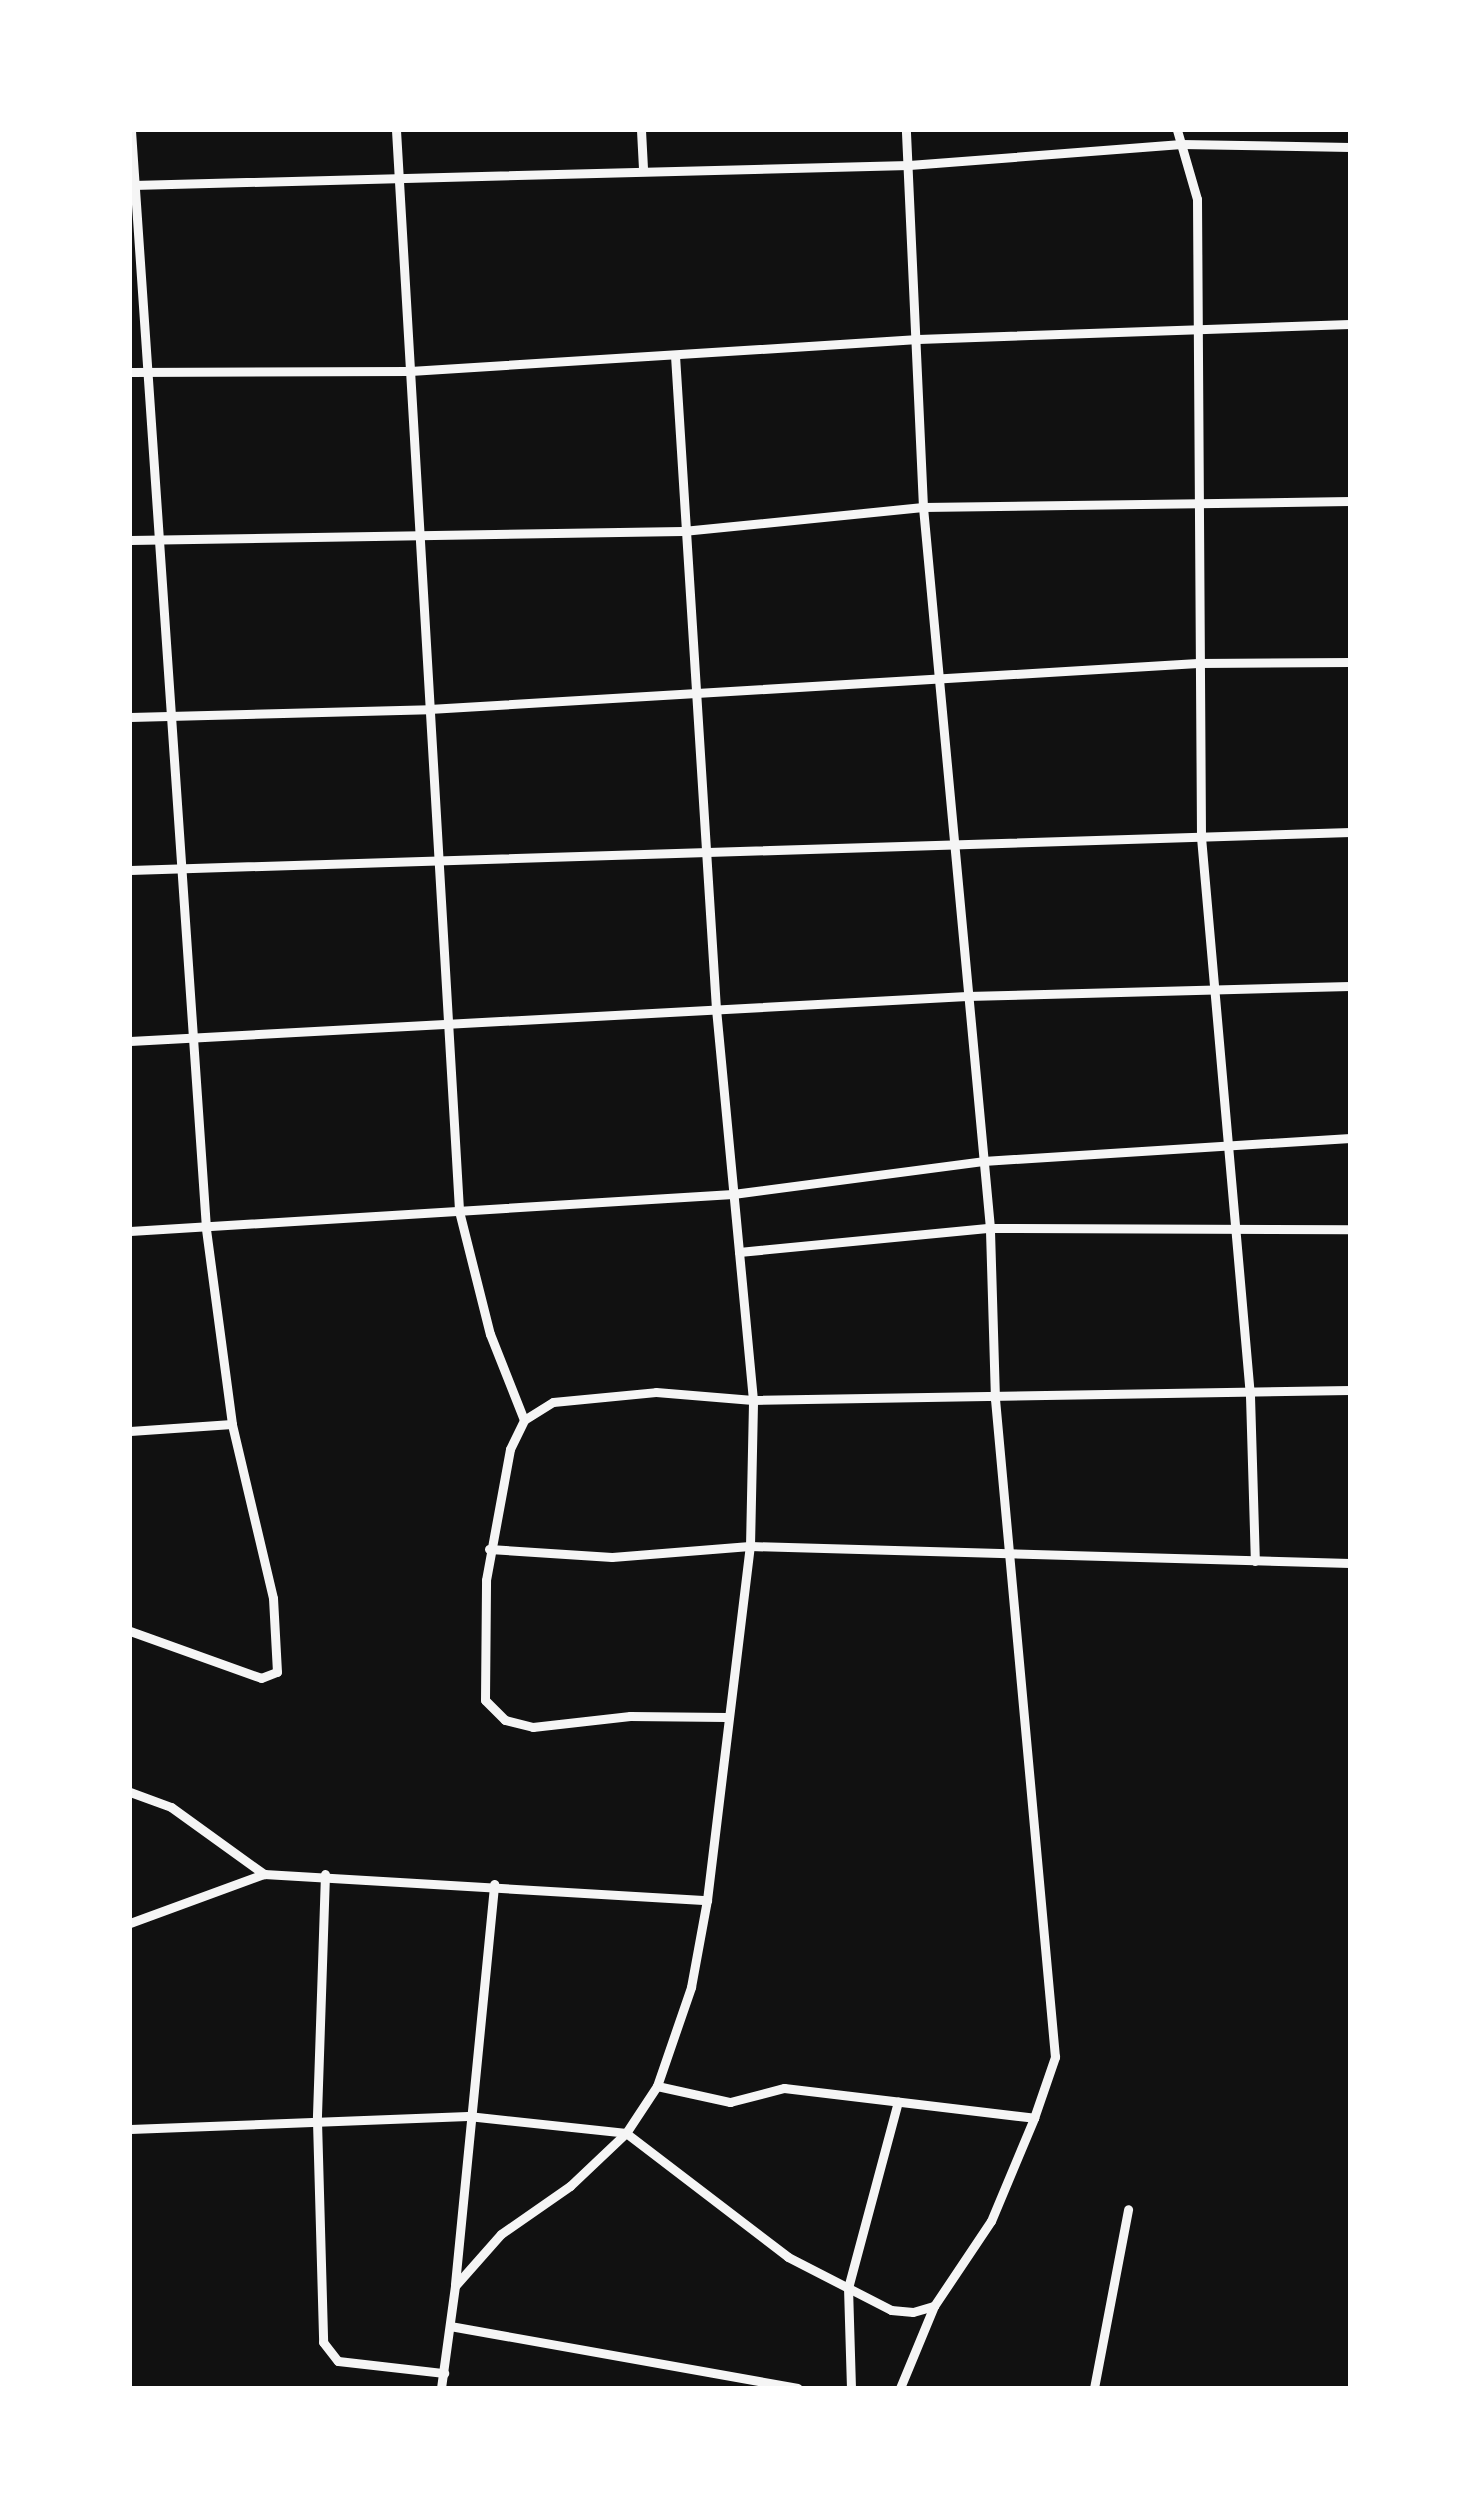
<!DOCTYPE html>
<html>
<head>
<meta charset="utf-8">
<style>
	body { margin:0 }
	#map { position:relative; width:1480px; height:2518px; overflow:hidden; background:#111; font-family:Rubik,sans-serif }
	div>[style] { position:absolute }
	.minor>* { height:9px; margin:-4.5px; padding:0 4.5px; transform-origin:4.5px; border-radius:4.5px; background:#f5f5f5 }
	span { translate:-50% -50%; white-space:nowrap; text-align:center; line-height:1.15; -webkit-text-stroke:8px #fff; paint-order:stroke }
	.frame { position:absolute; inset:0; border:132px solid #fff; pointer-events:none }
</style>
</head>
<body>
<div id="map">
	<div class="minor">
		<i style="left:396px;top:130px;width:1083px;rotate:86.66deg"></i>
		<i style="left:459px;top:1211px;width:127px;rotate:75.9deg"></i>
		<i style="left:490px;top:1334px;width:92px;rotate:68.4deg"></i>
		<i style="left:641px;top:130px;width:39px;rotate:87deg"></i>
		<i style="left:1177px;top:130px;width:72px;rotate:73.8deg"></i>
		<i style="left:1197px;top:199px;width:638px;rotate:89.64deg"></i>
		<i style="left:1201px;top:837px;width:561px;rotate:84.99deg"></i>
		<i style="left:1250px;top:1396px;width:165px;rotate:88.3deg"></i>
		<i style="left:133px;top:185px;width:776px;rotate:-1.48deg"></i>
		<i style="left:909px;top:165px;width:273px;rotate:-4.4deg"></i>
		<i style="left:1181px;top:144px;width:169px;rotate:1deg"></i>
		<i style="left:130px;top:372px;width:280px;rotate:-0.2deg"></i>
		<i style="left:410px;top:371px;width:509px;rotate:-3.6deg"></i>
		<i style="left:918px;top:339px;width:432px;rotate:-2deg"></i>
		<i style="left:130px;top:540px;width:553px;rotate:-0.93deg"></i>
		<i style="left:683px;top:531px;width:241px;rotate:-5.7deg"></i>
		<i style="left:923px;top:507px;width:427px;rotate:-0.8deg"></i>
		<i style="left:130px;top:717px;width:299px;rotate:-1.5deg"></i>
		<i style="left:429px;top:709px;width:770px;rotate:-3.42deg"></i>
		<i style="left:1198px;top:663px;width:152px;rotate:-0.4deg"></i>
		<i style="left:130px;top:870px;width:1221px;rotate:-1.78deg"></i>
		<i style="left:130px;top:1041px;width:838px;rotate:-3.08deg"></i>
		<i style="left:967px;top:996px;width:383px;rotate:-1.5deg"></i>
		<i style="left:130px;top:1231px;width:604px;rotate:-3.51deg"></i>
		<i style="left:733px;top:1194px;width:252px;rotate:-7.5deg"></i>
		<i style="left:983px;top:1161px;width:368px;rotate:-3.6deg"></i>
		<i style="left:739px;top:1252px;width:252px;rotate:-5.5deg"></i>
		<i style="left:990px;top:1228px;width:360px;rotate:0.2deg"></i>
		<i style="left:130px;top:1431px;width:102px;rotate:-3.9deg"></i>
		<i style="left:489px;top:1549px;width:123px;rotate:3.7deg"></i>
		<i style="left:612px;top:1557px;width:138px;rotate:-4.6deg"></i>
		<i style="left:750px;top:1546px;width:600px;rotate:1.62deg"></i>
		<i style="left:130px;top:1631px;width:139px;rotate:19.7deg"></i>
		<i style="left:261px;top:1678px;width:17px;rotate:-21deg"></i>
		<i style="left:277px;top:1672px;width:74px;rotate:-93.1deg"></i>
		<i style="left:273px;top:1598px;width:179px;rotate:-103.3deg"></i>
		<i style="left:232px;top:1424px;width:198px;rotate:-97.6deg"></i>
		<i style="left:206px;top:1228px;width:1101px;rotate:-93.91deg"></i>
		<i style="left:726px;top:1717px;width:96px;rotate:-179.4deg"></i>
		<i style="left:630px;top:1716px;width:98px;rotate:173.5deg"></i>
		<i style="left:533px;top:1727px;width:29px;rotate:-166deg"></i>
		<i style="left:505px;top:1720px;width:28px;rotate:-135deg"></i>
		<i style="left:485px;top:1700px;width:120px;rotate:-89.5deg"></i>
		<i style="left:486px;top:1580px;width:133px;rotate:-79.6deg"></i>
		<i style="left:510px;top:1449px;width:32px;rotate:-64deg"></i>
		<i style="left:524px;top:1420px;width:34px;rotate:-32deg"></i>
		<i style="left:553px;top:1402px;width:103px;rotate:-5.5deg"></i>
		<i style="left:656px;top:1392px;width:97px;rotate:4.7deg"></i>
		<i style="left:753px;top:1400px;width:597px;rotate:-0.96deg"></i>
		<i style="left:130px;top:1792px;width:44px;rotate:20.1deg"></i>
		<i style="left:171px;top:1807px;width:115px;rotate:35.8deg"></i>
		<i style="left:325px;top:1874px;width:247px;rotate:91.9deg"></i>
		<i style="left:317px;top:2121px;width:221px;rotate:88.4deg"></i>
		<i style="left:323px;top:2342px;width:24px;rotate:52deg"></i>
		<i style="left:338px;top:2361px;width:107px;rotate:6.5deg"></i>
		<i style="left:130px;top:1923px;width:143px;rotate:-20.1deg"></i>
		<i style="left:264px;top:1874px;width:444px;rotate:3.4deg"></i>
		<i style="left:657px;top:2086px;width:75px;rotate:12.4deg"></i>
		<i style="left:730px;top:2102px;width:56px;rotate:-14.5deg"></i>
		<i style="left:784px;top:2088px;width:252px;rotate:6.8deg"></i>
		<i style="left:130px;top:2129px;width:338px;rotate:-2.2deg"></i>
		<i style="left:468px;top:2116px;width:159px;rotate:6.1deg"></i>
		<i style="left:626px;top:2133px;width:204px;rotate:37.4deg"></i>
		<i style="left:788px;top:2257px;width:116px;rotate:27.2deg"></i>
		<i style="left:891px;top:2310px;width:22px;rotate:5deg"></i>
		<i style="left:913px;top:2312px;width:22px;rotate:-16deg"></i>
		<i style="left:934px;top:2306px;width:102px;rotate:-56.2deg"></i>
		<i style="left:991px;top:2221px;width:112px;rotate:-67.3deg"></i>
		<i style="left:1034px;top:2118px;width:65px;rotate:-71deg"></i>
		<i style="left:1055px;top:2057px;width:661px;rotate:-95.21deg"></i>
		<i style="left:995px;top:1399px;width:171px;rotate:-91.7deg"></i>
		<i style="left:990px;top:1228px;width:724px;rotate:-95.31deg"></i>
		<i style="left:923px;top:507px;width:377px;rotate:-92.6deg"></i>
		<i style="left:455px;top:2284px;width:402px;rotate:-84.4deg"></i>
		<i style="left:450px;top:2326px;width:353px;rotate:10.1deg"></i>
		<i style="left:441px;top:2388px;width:103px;rotate:-82.2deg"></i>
		<i style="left:455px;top:2286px;width:69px;rotate:-48.5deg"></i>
		<i style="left:501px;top:2234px;width:84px;rotate:-34.8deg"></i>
		<i style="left:570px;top:2186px;width:77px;rotate:-43.4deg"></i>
		<i style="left:626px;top:2133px;width:56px;rotate:-56.6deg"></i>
		<i style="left:657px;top:2086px;width:105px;rotate:-71deg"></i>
		<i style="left:691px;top:1987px;width:88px;rotate:-79.6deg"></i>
		<i style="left:707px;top:1900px;width:357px;rotate:-83.1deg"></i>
		<i style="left:750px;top:1546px;width:146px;rotate:-88.8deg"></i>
		<i style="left:753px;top:1400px;width:393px;rotate:-95.4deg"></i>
		<i style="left:716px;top:1009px;width:655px;rotate:-93.59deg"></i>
		<i style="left:851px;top:2388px;width:100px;rotate:-91.7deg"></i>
		<i style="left:848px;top:2288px;width:193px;rotate:-75deg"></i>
		<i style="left:900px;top:2388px;width:89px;rotate:-67.5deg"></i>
		<i style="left:1094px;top:2388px;width:182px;rotate:-79.2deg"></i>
	</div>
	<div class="frame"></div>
</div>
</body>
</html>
